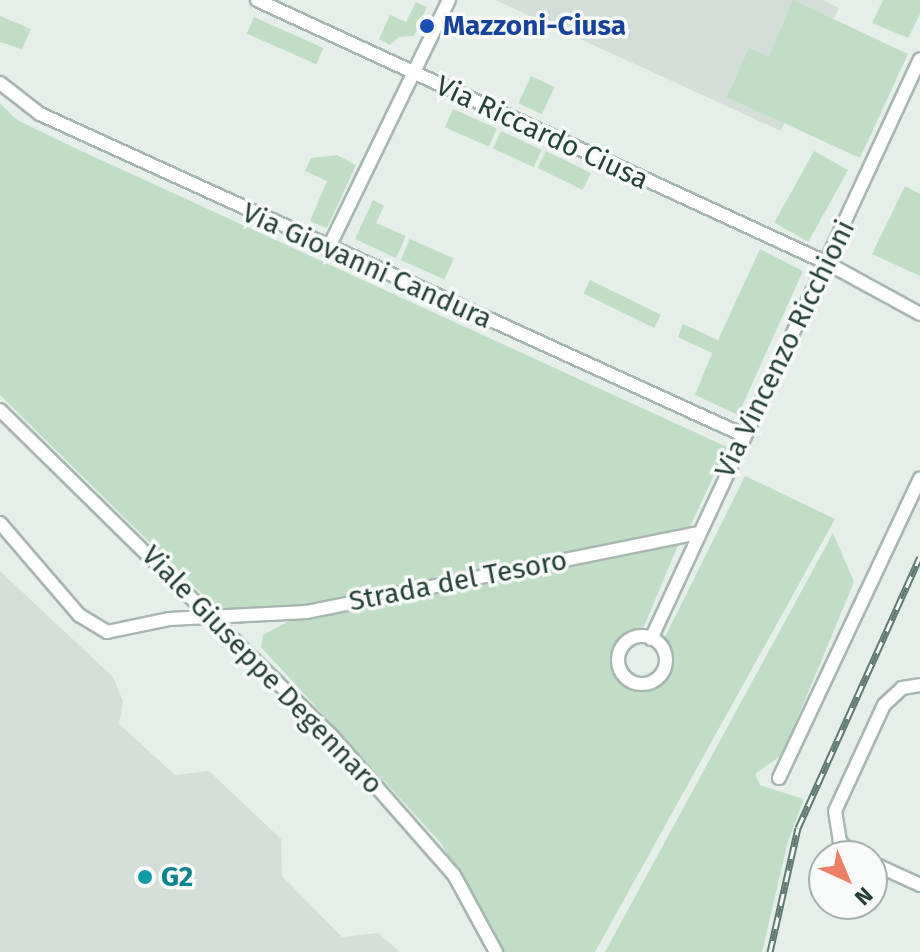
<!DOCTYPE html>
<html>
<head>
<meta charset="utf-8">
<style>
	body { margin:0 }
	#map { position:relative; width:920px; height:952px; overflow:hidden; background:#e6eeea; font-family:"Fira Sans",sans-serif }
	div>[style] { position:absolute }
	.built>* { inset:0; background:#d4ded9 }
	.green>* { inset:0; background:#c0dec6; transform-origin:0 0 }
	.roads { filter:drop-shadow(2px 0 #a8b6b1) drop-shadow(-2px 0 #a8b6b1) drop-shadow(0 2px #a8b6b1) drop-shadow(0 -2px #a8b6b1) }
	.minor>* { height:12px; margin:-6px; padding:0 6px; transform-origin:6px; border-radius:6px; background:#fff }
	.minor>.ring { margin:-6px; padding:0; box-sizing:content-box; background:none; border:12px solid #fff; border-radius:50% }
	.rail>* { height:7px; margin-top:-3.5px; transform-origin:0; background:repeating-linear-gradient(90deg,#f7faf8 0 12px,#607b72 0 24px); box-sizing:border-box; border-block:2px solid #607b72 }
	.dots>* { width:22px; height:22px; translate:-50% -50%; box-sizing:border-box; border:4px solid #f7faf8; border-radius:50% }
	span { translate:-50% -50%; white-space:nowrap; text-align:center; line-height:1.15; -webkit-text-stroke:7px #f7faf8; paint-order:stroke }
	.transit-label { font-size:28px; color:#164399; font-weight:700 }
	.left { translate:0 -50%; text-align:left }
	.street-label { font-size:28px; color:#254037 }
	.culture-label { font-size:28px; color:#0d838f; font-weight:700 }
	.north { position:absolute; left:808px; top:840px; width:80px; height:80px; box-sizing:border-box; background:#f7faf8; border:2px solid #a3b0ab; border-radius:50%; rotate:136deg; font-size:22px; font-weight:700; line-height:32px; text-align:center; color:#254037 }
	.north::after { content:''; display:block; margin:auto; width:28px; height:36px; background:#ec7f66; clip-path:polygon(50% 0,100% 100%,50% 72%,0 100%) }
</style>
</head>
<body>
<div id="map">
	<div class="built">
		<i style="clip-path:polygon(495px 0,823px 0,839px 8px,781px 131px)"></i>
		<i style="clip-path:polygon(0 571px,113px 677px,123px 701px,119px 724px,175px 775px,209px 771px,281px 839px,282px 876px,342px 937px,378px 933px,400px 952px,0 952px)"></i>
	</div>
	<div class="green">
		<i style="clip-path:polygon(793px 0,908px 54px,860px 158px,727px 97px,749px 48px,769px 57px)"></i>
		<i style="clip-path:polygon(883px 0,920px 0,920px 14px,908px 38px,872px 23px)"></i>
		<i style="clip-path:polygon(416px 2px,427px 7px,414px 36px,399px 37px,390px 45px,379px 39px,390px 15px,406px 22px)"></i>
		<i style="clip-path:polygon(0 16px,31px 29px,22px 49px,0 42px)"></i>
		<i style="left:254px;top:17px;width:76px;height:18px;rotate:24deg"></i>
		<i style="left:531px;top:76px;width:26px;height:30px;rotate:25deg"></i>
		<i style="clip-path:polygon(0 103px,17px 120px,77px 149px,727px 447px,690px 527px,326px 603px,225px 609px,212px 604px,0 395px)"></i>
		<i style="left:453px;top:109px;width:48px;height:20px;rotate:24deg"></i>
		<i style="left:501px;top:131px;width:45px;height:19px;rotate:25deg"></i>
		<i style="left:546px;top:151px;width:50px;height:19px;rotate:26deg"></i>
		<i style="left:814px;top:151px;width:39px;height:82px;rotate:29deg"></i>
		<i style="clip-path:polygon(337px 155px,356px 165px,327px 228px,310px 221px,327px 181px,305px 171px,311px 158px)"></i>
		<i style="clip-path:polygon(905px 186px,920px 194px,920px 276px,872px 254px)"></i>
		<i style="clip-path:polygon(373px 200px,384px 206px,376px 223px,406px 236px,396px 258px,355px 239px)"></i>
		<i style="left:410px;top:239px;width:48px;height:23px;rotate:24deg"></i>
		<i style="clip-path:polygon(760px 249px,803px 271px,738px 415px,695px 395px,712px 353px,678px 337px,683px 324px,718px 340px)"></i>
		<i style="left:590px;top:280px;width:79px;height:15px;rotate:26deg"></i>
		<i style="clip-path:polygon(745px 476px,835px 519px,595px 952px,499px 952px,441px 843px,261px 647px,263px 635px,289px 621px,679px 543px,642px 631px,624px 636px,612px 650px,610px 666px,616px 681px,645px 692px,664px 684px,674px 661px,664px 639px)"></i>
		<i style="clip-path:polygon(833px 533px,854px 582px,782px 755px,755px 774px,760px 785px,804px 799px,788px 841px,762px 952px,605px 952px)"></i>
	</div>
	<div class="roads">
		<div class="minor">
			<i style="left:257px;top:0;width:628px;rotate:24.77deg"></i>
			<i style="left:827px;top:263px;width:106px;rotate:28.7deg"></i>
			<i style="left:0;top:83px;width:51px;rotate:37.8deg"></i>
			<i style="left:40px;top:114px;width:773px;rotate:24.54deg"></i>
			<i style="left:328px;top:249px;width:277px;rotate:-64.1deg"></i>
			<i style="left:0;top:410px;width:464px;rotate:44.5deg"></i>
			<i style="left:331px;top:735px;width:186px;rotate:48.7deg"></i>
			<i style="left:454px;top:875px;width:88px;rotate:61.4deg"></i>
			<i style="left:0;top:523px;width:121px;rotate:49.3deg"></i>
			<i style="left:79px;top:615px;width:33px;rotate:31deg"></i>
			<i style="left:107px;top:632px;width:63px;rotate:-11.8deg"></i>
			<i style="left:169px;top:619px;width:138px;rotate:-2.9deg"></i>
			<i style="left:307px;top:612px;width:399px;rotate:-11.4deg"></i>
			<i class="ring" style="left:618px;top:636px;width:36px;height:36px"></i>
			<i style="left:651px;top:639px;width:639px;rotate:-65.12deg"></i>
			<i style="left:779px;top:778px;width:331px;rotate:-64.8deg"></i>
			<i style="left:857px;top:856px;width:22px;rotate:-141deg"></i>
			<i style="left:840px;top:842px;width:31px;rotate:-99deg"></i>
			<i style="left:835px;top:811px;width:117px;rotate:-65.2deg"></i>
			<i style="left:884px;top:705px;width:25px;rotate:-43deg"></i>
			<i style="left:902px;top:688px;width:18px;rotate:-9deg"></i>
			<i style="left:872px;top:863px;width:53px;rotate:24.6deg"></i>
		</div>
	</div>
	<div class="rail">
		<i style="left:770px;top:952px;width:127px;rotate:-77.3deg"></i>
		<i style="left:798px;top:828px;width:297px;rotate:-65.8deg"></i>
	</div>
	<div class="dots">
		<i style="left:427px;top:26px;background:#1a4fb4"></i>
		<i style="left:145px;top:877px;background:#0f9aa8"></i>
	</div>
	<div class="transit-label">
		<span class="left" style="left:443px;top:26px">Mazzoni-Ciusa</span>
	</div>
	<div class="street-label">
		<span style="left:542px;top:133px;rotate:25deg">Via Riccardo Ciusa</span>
		<span style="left:367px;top:266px;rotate:24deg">Via Giovanni Candura</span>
		<span style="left:785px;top:349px;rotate:-64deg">Via Vincenzo Ricchioni</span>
		<span style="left:458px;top:581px;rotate:-11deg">Strada del Tesoro</span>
		<span style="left:262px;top:670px;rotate:46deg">Viale Giuseppe Degennaro</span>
	</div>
	<div class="culture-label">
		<span class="left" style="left:161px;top:877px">G2</span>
	</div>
	<div class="north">N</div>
</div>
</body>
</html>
